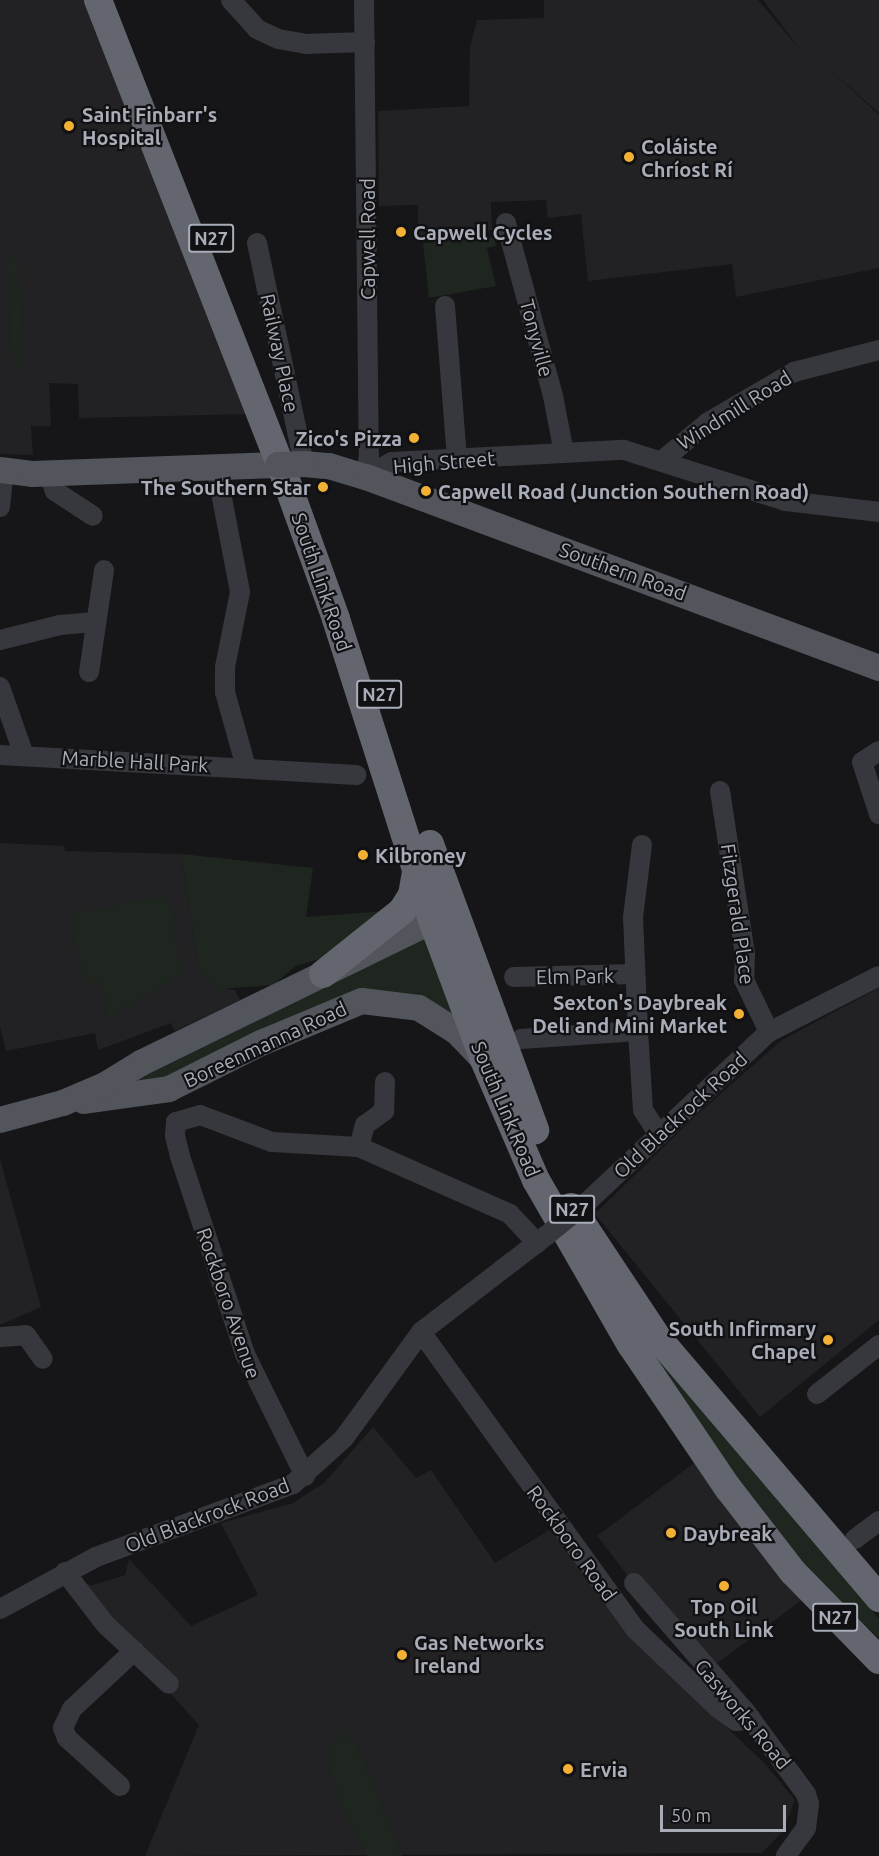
<!DOCTYPE html>
<html>
<head>
<meta charset="utf-8">
<style>
	body { margin:0 }
	#map { position:relative; width:879px; height:1856px; overflow:hidden; background:#161618; font-family:Ubuntu,sans-serif }
	div>[style] { position:absolute }
	.built>* { inset:0; background:#222225; transform-origin:0 0 }
	.green>* { inset:0; background:#1e261f }
	.minor>* { height:20px; margin:-10px; padding:0 10px; transform-origin:10px; border-radius:10px; background:#37383d }
	.major>* { height:26px; margin:-13px; padding:0 13px; transform-origin:13px; border-radius:13px; background:#53555c }
	.highway>* { height:28px; margin:-14px; padding:0 14px; transform-origin:14px; border-radius:14px; background:#63666e }
	.minor-bridge>* { height:20px; margin:-10px; padding:0 10px; transform-origin:10px; border-radius:10px; background:#37383d }
	.major-bridge>* { height:26px; margin:-13px; padding:0 13px; transform-origin:13px; border-radius:13px; background:#53555c }
	.dots>* { width:16px; height:16px; translate:-50% -50%; box-sizing:border-box; border:3px solid #111113; border-radius:50% }
	span { translate:-50% -50%; white-space:nowrap; text-align:center; line-height:1.15; -webkit-text-stroke:4.5px #111113; paint-order:stroke }
	.shield-label span { padding:2px 4px; background:#111113; border:2px solid; border-radius:4px; -webkit-text-stroke-width:0 }
	.shield-label { font-size:18px; color:#a8adb8; font-weight:700 }
	.poi-label { font-size:20px; color:#a8adb8; font-weight:700 }
	.left { translate:0 -50%; text-align:left }
	.right { translate:-100% -50%; text-align:right }
	.street-label { font-size:20px; color:#a8adb8 }
	.scale { position:absolute; left:660px; top:1805px; width:126px; height:27px; box-sizing:border-box; border:3px solid #a8adb8; border-top:0; padding-left:8px; font-size:18px; line-height:21px; white-space:nowrap; color:#a8adb8; -webkit-text-stroke:4px #111113; paint-order:stroke }
</style>
</head>
<body>
<div id="map">
	<div class="built">
		<i style="clip-path:polygon(0 0,86px 0,251px 414px,79px 418px,78px 384px,49px 383px,51px 426px,31px 426px,33px 455px,0 454px)"></i>
		<i style="clip-path:polygon(544px 0,758px 0,802px 52px,763px 0,879px 0,879px 113px,827px 67px,879px 115px,879px 268px,736px 297px,732px 264px,588px 281px,581px 214px,548px 218px,546px 200px,491px 202px,492px 230px,418px 239px,418px 205px,379px 206px,378px 111px,469px 106px,470px 47px,477px 20px,544px 18px)"></i>
		<i style="clip-path:polygon(0 843px,64px 846px,65px 851px,181px 854px,199px 969px,219px 988px,235px 990px,240px 1000px,175px 1031px,171px 1023px,98px 1050px,95px 1033px,6px 1051px,0 1026px)"></i>
		<i style="clip-path:polygon(879px 988px,879px 1320px,760px 1417px,595px 1214px,690px 1121px,782px 1040px)"></i>
		<i style="clip-path:polygon(0 1159px,41px 1307px,0 1325px)"></i>
		<i style="clip-path:polygon(373px 1427px,416px 1478px,431px 1470px,495px 1563px,551px 1529px,714px 1715px,765px 1764px,795px 1800px,783px 1831px,762px 1853px,145px 1856px,199px 1725px,171px 1694px,180px 1685px,99px 1610px,80px 1583px,93px 1585px,125px 1575px,129px 1559px,191px 1626px,258px 1595px,221px 1523px,293px 1503px,324px 1483px)"></i>
		<i style="left:706px;top:1454px;width:174px;height:136px;rotate:53deg"></i>
	</div>
	<div class="green">
		<i style="clip-path:polygon(494px 237px,496px 246px,487px 248px,496px 286px,429px 298px,423px 243px)"></i>
		<i style="clip-path:polygon(7px 251px,17px 260px,24px 370px,13px 362px)"></i>
		<i style="clip-path:polygon(181px 854px,313px 868px,306px 917px,387px 911px,332px 955px,296px 966px,273px 985px,219px 989px,199px 969px)"></i>
		<i style="clip-path:polygon(153px 898px,165px 898px,171px 905px,181px 974px,109px 1018px,101px 982px,84px 983px,70px 914px)"></i>
		<i style="clip-path:polygon(427px 935px,459px 1023px,396px 993px,181px 1075px,139px 1084px,138px 1079px,146px 1072px)"></i>
		<i style="clip-path:polygon(645px 1340px,879px 1619px,879px 1638px,830px 1592px,779px 1535px,719px 1455px)"></i>
		<i style="clip-path:polygon(348px 1729px,367px 1769px,402px 1856px,367px 1856px,340px 1804px,329px 1761px,330px 1749px)"></i>
	</div>
	<div class="minor">
		<i style="left:231px;top:0;width:39px;rotate:48deg"></i>
		<i style="left:257px;top:29px;width:23px;rotate:25deg"></i>
		<i style="left:278px;top:39px;width:27px;rotate:10deg"></i>
		<i style="left:305px;top:44px;width:60px;rotate:-1.9deg"></i>
		<i style="left:364px;top:0;width:455px;rotate:89.4deg"></i>
		<i style="left:369px;top:455px;width:22px;rotate:98deg"></i>
		<i style="left:506px;top:223px;width:179px;rotate:74.8deg"></i>
		<i style="left:553px;top:396px;width:58px;rotate:79.1deg"></i>
		<i style="left:257px;top:243px;width:226px;rotate:78deg"></i>
		<i style="left:445px;top:306px;width:153px;rotate:85.5deg"></i>
		<i style="left:663px;top:460px;width:57px;rotate:-40.1deg"></i>
		<i style="left:707px;top:423px;width:101px;rotate:-30.4deg"></i>
		<i style="left:794px;top:372px;width:88px;rotate:-14.5deg"></i>
		<i style="left:216px;top:467px;width:127px;rotate:79.1deg"></i>
		<i style="left:240px;top:592px;width:76px;rotate:101.3deg"></i>
		<i style="left:225px;top:667px;width:25px;rotate:90deg"></i>
		<i style="left:225px;top:692px;width:78px;rotate:74.4deg"></i>
		<i style="left:49px;top:474px;width:18px;rotate:71deg"></i>
		<i style="left:55px;top:491px;width:45px;rotate:33.3deg"></i>
		<i style="left:366px;top:477px;width:30px;rotate:-30deg"></i>
		<i style="left:392px;top:462px;width:232px;rotate:-3deg"></i>
		<i style="left:624px;top:450px;width:170px;rotate:17.5deg"></i>
		<i style="left:786px;top:501px;width:94px;rotate:6.7deg"></i>
		<i style="left:0;top:507px;width:36px;rotate:-84deg"></i>
		<i style="left:0;top:640px;width:62px;rotate:-14deg"></i>
		<i style="left:60px;top:625px;width:36px;rotate:-5deg"></i>
		<i style="left:89px;top:672px;width:103px;rotate:-81.6deg"></i>
		<i style="left:0;top:687px;width:72px;rotate:70.6deg"></i>
		<i style="left:879px;top:751px;width:20px;rotate:147deg"></i>
		<i style="left:862px;top:762px;width:55px;rotate:71.9deg"></i>
		<i style="left:0;top:755px;width:357px;rotate:3.2deg"></i>
		<i style="left:720px;top:791px;width:165px;rotate:81.3deg"></i>
		<i style="left:745px;top:954px;width:26px;rotate:92deg"></i>
		<i style="left:744px;top:980px;width:58px;rotate:64.3deg"></i>
		<i style="left:642px;top:845px;width:73px;rotate:97.1deg"></i>
		<i style="left:633px;top:917px;width:114px;rotate:87.5deg"></i>
		<i style="left:638px;top:1031px;width:79px;rotate:86.4deg"></i>
		<i style="left:643px;top:1110px;width:30px;rotate:57deg"></i>
		<i style="left:514px;top:977px;width:121px;rotate:-1.4deg"></i>
		<i style="left:521px;top:1039px;width:117px;rotate:-3.9deg"></i>
		<i style="left:359px;top:1147px;width:23px;rotate:-75deg"></i>
		<i style="left:365px;top:1125px;width:24px;rotate:-36deg"></i>
		<i style="left:384px;top:1111px;width:29px;rotate:-88deg"></i>
		<i style="left:585px;top:1204px;width:252px;rotate:-43.1deg"></i>
		<i style="left:769px;top:1032px;width:123px;rotate:-27deg"></i>
		<i style="left:421px;top:1332px;width:366px;rotate:54.2deg"></i>
		<i style="left:635px;top:1629px;width:115px;rotate:43.6deg"></i>
		<i style="left:718px;top:1708px;width:22px;rotate:36deg"></i>
		<i style="left:736px;top:1721px;width:16px;rotate:-4deg"></i>
		<i style="left:0;top:1337px;width:26px;rotate:-4deg"></i>
		<i style="left:26px;top:1335px;width:29px;rotate:55deg"></i>
		<i style="left:817px;top:1394px;width:79px;rotate:-38.3deg"></i>
		<i style="left:305px;top:1476px;width:136px;rotate:-116.2deg"></i>
		<i style="left:245px;top:1354px;width:208px;rotate:-108.2deg"></i>
		<i style="left:180px;top:1156px;width:21px;rotate:-104deg"></i>
		<i style="left:175px;top:1136px;width:14px;rotate:-86deg"></i>
		<i style="left:176px;top:1122px;width:25px;rotate:-16deg"></i>
		<i style="left:200px;top:1115px;width:77px;rotate:20.6deg"></i>
		<i style="left:272px;top:1142px;width:87px;rotate:3.3deg"></i>
		<i style="left:359px;top:1147px;width:165px;rotate:23.9deg"></i>
		<i style="left:510px;top:1214px;width:40px;rotate:47deg"></i>
		<i style="left:855px;top:1539px;width:30px;rotate:-37deg"></i>
		<i style="left:65px;top:1572px;width:67px;rotate:52.3deg"></i>
		<i style="left:106px;top:1625px;width:86px;rotate:43.1deg"></i>
		<i style="left:634px;top:1583px;width:169px;rotate:49.1deg"></i>
		<i style="left:745px;top:1711px;width:103px;rotate:53.7deg"></i>
		<i style="left:806px;top:1794px;width:10px;rotate:73deg"></i>
		<i style="left:809px;top:1804px;width:24px;rotate:97deg"></i>
		<i style="left:806px;top:1828px;width:34px;rotate:126deg"></i>
		<i style="left:0;top:1609px;width:109px;rotate:-28.4deg"></i>
		<i style="left:96px;top:1557px;width:210px;rotate:-20.3deg"></i>
		<i style="left:293px;top:1484px;width:69px;rotate:-42deg"></i>
		<i style="left:344px;top:1438px;width:131px;rotate:-54deg"></i>
		<i style="left:421px;top:1332px;width:159px;rotate:-37.6deg"></i>
		<i style="left:120px;top:1786px;width:72px;rotate:-137.8deg"></i>
		<i style="left:67px;top:1738px;width:11px;rotate:-112deg"></i>
		<i style="left:63px;top:1728px;width:21px;rotate:-65deg"></i>
		<i style="left:72px;top:1709px;width:85px;rotate:-43.1deg"></i>
	</div>
	<div class="major">
		<i style="left:304px;top:464px;width:25px;rotate:5deg"></i>
		<i style="left:329px;top:466px;width:39px;rotate:17deg"></i>
		<i style="left:366px;top:477px;width:547px;rotate:20.42deg"></i>
		<i style="left:0;top:470px;width:32px;rotate:7deg"></i>
		<i style="left:32px;top:474px;width:246px;rotate:-2.1deg"></i>
		<i style="left:84px;top:1101px;width:86px;rotate:-8deg"></i>
		<i style="left:169px;top:1089px;width:103px;rotate:-26.6deg"></i>
		<i style="left:261px;top:1043px;width:109px;rotate:-22.6deg"></i>
		<i style="left:362px;top:1001px;width:57px;rotate:7deg"></i>
		<i style="left:419px;top:1008px;width:45px;rotate:32.3deg"></i>
		<i style="left:457px;top:1032px;width:36px;rotate:46deg"></i>
		<i style="left:0;top:1120px;width:65px;rotate:-15.1deg"></i>
		<i style="left:63px;top:1103px;width:46px;rotate:-23.2deg"></i>
		<i style="left:105px;top:1085px;width:42px;rotate:-31.4deg"></i>
		<i style="left:141px;top:1063px;width:343px;rotate:-26deg"></i>
	</div>
	<div class="highway">
		<i style="left:98px;top:0;width:512px;rotate:68.59deg"></i>
		<i style="left:285px;top:477px;width:151px;rotate:70.2deg"></i>
		<i style="left:336px;top:619px;width:316px;rotate:72.3deg"></i>
		<i style="left:432px;top:920px;width:149px;rotate:69.6deg"></i>
		<i style="left:484px;top:1060px;width:131px;rotate:66.6deg"></i>
		<i style="left:536px;top:1180px;width:190px;rotate:60.1deg"></i>
		<i style="left:631px;top:1345px;width:173px;rotate:55.9deg"></i>
		<i style="left:728px;top:1488px;width:106px;rotate:52.3deg"></i>
		<i style="left:793px;top:1572px;width:123px;rotate:45.7deg"></i>
		<i style="left:430px;top:844px;width:305px;rotate:69.8deg"></i>
		<i style="left:323px;top:974px;width:101px;rotate:-38.6deg"></i>
		<i style="left:402px;top:911px;width:19px;rotate:-58deg"></i>
		<i style="left:412px;top:895px;width:28px;rotate:-80deg"></i>
		<i style="left:571px;top:1207px;width:156px;rotate:56.5deg"></i>
		<i style="left:657px;top:1337px;width:343px;rotate:49.6deg"></i>
	</div>
	<div class="minor-bridge">
		<i style="left:547px;top:1235px;width:49px;rotate:-39.2deg"></i>
	</div>
	<div class="major-bridge">
		<i style="left:278px;top:465px;width:26px;rotate:-2deg"></i>
	</div>
	<div class="dots">
		<i style="left:69px;top:126px;background:#f2b134"></i>
		<i style="left:629px;top:157px;background:#f2b134"></i>
		<i style="left:401px;top:232px;background:#f2b134"></i>
		<i style="left:414px;top:438px;background:#f2b134"></i>
		<i style="left:323px;top:487px;background:#f2b134"></i>
		<i style="left:426px;top:491px;background:#f2b134"></i>
		<i style="left:363px;top:855px;background:#f2b134"></i>
		<i style="left:739px;top:1014px;background:#f2b134"></i>
		<i style="left:828px;top:1340px;background:#f2b134"></i>
		<i style="left:671px;top:1533px;background:#f2b134"></i>
		<i style="left:724px;top:1586px;background:#f2b134"></i>
		<i style="left:402px;top:1655px;background:#f2b134"></i>
		<i style="left:568px;top:1769px;background:#f2b134"></i>
	</div>
	<div class="shield-label">
		<span style="left:211px;top:238px">N27</span>
		<span style="left:379px;top:694px">N27</span>
		<span style="left:572px;top:1209px">N27</span>
		<span style="left:835px;top:1617px">N27</span>
	</div>
	<div class="poi-label">
		<span class="left" style="left:82px;top:126px">Saint Finbarr's<br>Hospital</span>
		<span class="left" style="left:641px;top:158px">Coláiste<br>Chríost Rí</span>
		<span class="left" style="left:413px;top:232px">Capwell Cycles</span>
		<span class="right" style="left:402px;top:438px">Zico's Pizza</span>
		<span class="right" style="left:311px;top:487px">The Southern Star</span>
		<span class="left" style="left:438px;top:491px">Capwell Road (Junction Southern Road)</span>
		<span class="left" style="left:375px;top:855px">Kilbroney</span>
		<span class="right" style="left:727px;top:1014px">Sexton's Daybreak<br>Deli and Mini Market</span>
		<span class="right" style="left:816px;top:1340px">South Infirmary<br>Chapel</span>
		<span class="left" style="left:683px;top:1533px">Daybreak</span>
		<span style="left:724px;top:1618px">Top Oil<br>South Link</span>
		<span class="left" style="left:414px;top:1654px">Gas Networks<br>Ireland</span>
		<span class="left" style="left:580px;top:1769px">Ervia</span>
	</div>
	<div class="street-label">
		<span style="left:367px;top:239px;rotate:-90deg">Capwell Road</span>
		<span style="left:537px;top:338px;rotate:75deg">Tonyville</span>
		<span style="left:280px;top:353px;rotate:78deg">Railway Place</span>
		<span style="left:734px;top:410px;rotate:-32deg">Windmill Road</span>
		<span style="left:444px;top:462px;rotate:-5deg">High Street</span>
		<span style="left:623px;top:571px;rotate:20deg">Southern Road</span>
		<span style="left:322px;top:582px;rotate:71deg">South Link Road</span>
		<span style="left:135px;top:761px;rotate:3deg">Marble Hall Park</span>
		<span style="left:738px;top:914px;rotate:82deg">Fitzgerald Place</span>
		<span style="left:575px;top:976px;rotate:-1deg">Elm Park</span>
		<span style="left:265px;top:1044px;rotate:-25deg">Boreenmanna Road</span>
		<span style="left:506px;top:1109px;rotate:67deg">South Link Road</span>
		<span style="left:680px;top:1115px;rotate:-43deg">Old Blackrock Road</span>
		<span style="left:229px;top:1303px;rotate:71deg">Rockboro Avenue</span>
		<span style="left:207px;top:1515px;rotate:-21deg">Old Blackrock Road</span>
		<span style="left:572px;top:1543px;rotate:54deg">Rockboro Road</span>
		<span style="left:743px;top:1714px;rotate:50deg">Gasworks Road</span>
	</div>
	<div class="scale">50 m</div>
</div>
</body>
</html>
